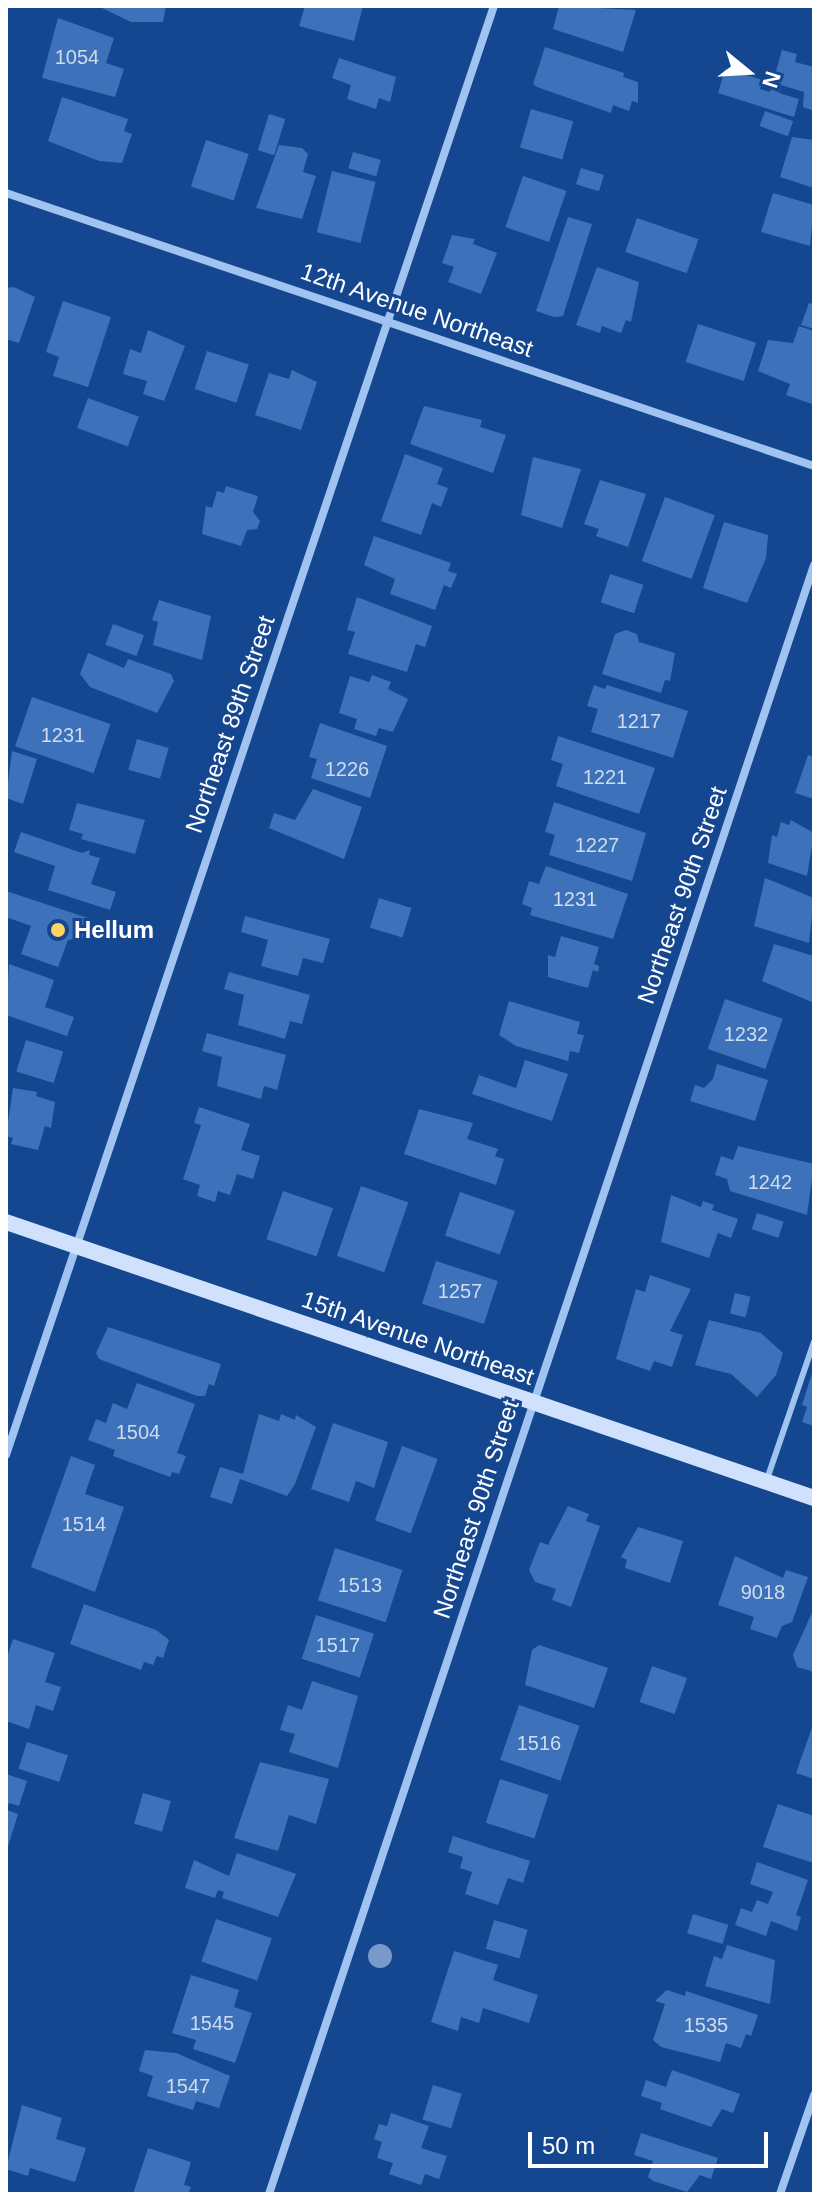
<!DOCTYPE html>
<html>
<head>
<meta charset="utf-8">
<style>
	body { margin:0 }
	#map { position:relative; width:820px; height:2200px; overflow:hidden; background:#144790; font-family:Arial,sans-serif }
	div>[style] { position:absolute }
	.building>* { inset:0; background:#3d71b9; transform-origin:0 0 }
	.lane>* { height:6px; margin:-3px; padding:0 3px; transform-origin:3px; border-radius:3px; background:#a1c3f1 }
	.street>* { height:8px; margin:-4px; padding:0 4px; transform-origin:4px; border-radius:4px; background:#a1c3f1 }
	.secondary>* { height:16px; margin:-8px; padding:0 8px; transform-origin:8px; border-radius:8px; background:#cfe1fc }
	.trees>* { width:24px; height:24px; margin:-12px; border-radius:50%; background:#779acb }
	.dots>* { width:22px; height:22px; translate:-50% -50%; box-sizing:border-box; border:4px solid #144790; border-radius:50% }
	span { translate:-50% -50%; white-space:nowrap; text-align:center; line-height:1.15; -webkit-text-stroke:6px #144790; paint-order:stroke }
	.number-label { font-size:20px; color:#cedcee }
	.number-label span { -webkit-text-stroke-width:0 }
	.street-label { font-size:24px; color:#fff }
	.poi-label { font-size:24px; color:#fff; font-weight:700 }
	.left { translate:0 -50%; text-align:left }
	.frame { position:absolute; inset:0; border:8px solid #fff; pointer-events:none }
	.north { position:absolute; left:708px; top:32px; width:80px; height:80px; -webkit-text-stroke:6px #144790; paint-order:stroke; rotate:108deg; font-size:22px; font-weight:700; line-height:32px; text-align:center; color:#fff }
	.north::after { content:''; display:block; margin:auto; width:28px; height:36px; background:#fff; clip-path:polygon(50% 0,100% 100%,50% 72%,0 100%) }
	.scale { position:absolute; left:528px; top:2132px; width:240px; height:36px; box-sizing:border-box; border:4px solid #fff; border-top:0; padding-left:10px; font-size:24px; line-height:28px; white-space:nowrap; color:#fff; -webkit-text-stroke:6px #144790; paint-order:stroke }
</style>
</head>
<body>
<div id="map">
	<div class="building">
		<i style="clip-path:polygon(166px 6px,163px 22px,131px 22px,100px 7px)"></i>
		<i style="clip-path:polygon(305px 6px,363px 6px,354px 41px,299px 26px)"></i>
		<i style="clip-path:polygon(559px 6px,636px 10px,623px 52px,553px 29px)"></i>
		<i style="clip-path:polygon(58px 18px,114px 38px,106px 63px,124px 69px,115px 97px,42px 78px)"></i>
		<i style="clip-path:polygon(545px 47px,624px 73px,623px 77px,638px 82px,638px 103px,632px 101px,629px 111px,613px 105px,611px 113px,537px 87px,533px 84px)"></i>
		<i style="clip-path:polygon(782px 50px,797px 54px,795px 62px,814px 67px,814px 111px,803px 107px,804px 92px,781px 85px,779px 93px,799px 99px,794px 117px,718px 93px,725px 69px,763px 80px,760px 89px,770px 92px)"></i>
		<i style="clip-path:polygon(339px 58px,396px 77px,390px 102px,379px 98px,376px 109px,347px 99px,351px 85px,332px 78px)"></i>
		<i style="clip-path:polygon(62px 97px,128px 119px,124px 131px,132px 134px,122px 163px,99px 161px,48px 141px)"></i>
		<i style="left:531px;top:109px;width:44px;height:40px;rotate:16deg"></i>
		<i style="left:765px;top:111px;width:30px;height:16px;rotate:20deg"></i>
		<i style="left:269px;top:114px;width:17px;height:38px;rotate:17deg"></i>
		<i style="clip-path:polygon(792px 137px,814px 140px,814px 188px,780px 177px)"></i>
		<i style="left:206px;top:140px;width:45px;height:49px;rotate:18deg"></i>
		<i style="clip-path:polygon(279px 145px,302px 148px,308px 154px,303px 172px,316px 176px,302px 219px,256px 208px)"></i>
		<i style="left:353px;top:152px;width:29px;height:17px;rotate:16deg"></i>
		<i style="left:581px;top:168px;width:24px;height:17px;rotate:17deg"></i>
		<i style="left:332px;top:171px;width:45px;height:63px;rotate:14deg"></i>
		<i style="left:523px;top:176px;width:46px;height:54px;rotate:19deg"></i>
		<i style="clip-path:polygon(773px 193px,814px 205px,810px 246px,761px 232px)"></i>
		<i style="clip-path:polygon(568px 217px,592px 224px,563px 316px,554px 317px,536px 311px)"></i>
		<i style="left:637px;top:218px;width:65px;height:36px;rotate:19deg"></i>
		<i style="clip-path:polygon(452px 235px,475px 239px,473px 244px,497px 253px,481px 294px,448px 282px,454px 267px,442px 263px)"></i>
		<i style="clip-path:polygon(597px 267px,639px 282px,631px 322px,626px 320px,621px 333px,602px 326px,600px 333px,576px 325px)"></i>
		<i style="clip-path:polygon(14px 287px,35px 297px,19px 343px,6px 339px,6px 288px)"></i>
		<i style="clip-path:polygon(63px 301px,111px 317px,88px 387px,53px 376px,59px 357px,46px 352px)"></i>
		<i style="clip-path:polygon(809px 303px,814px 304px,814px 329px,801px 325px)"></i>
		<i style="left:698px;top:324px;width:61px;height:40px;rotate:18deg"></i>
		<i style="clip-path:polygon(799px 326px,814px 331px,812px 404px,786px 395px,790px 384px,758px 371px,768px 340px,793px 343px)"></i>
		<i style="clip-path:polygon(148px 330px,185px 346px,164px 401px,143px 394px,147px 381px,123px 374px,130px 349px,141px 353px)"></i>
		<i style="left:207px;top:351px;width:44px;height:40px;rotate:18deg"></i>
		<i style="clip-path:polygon(292px 370px,317px 382px,301px 430px,255px 415px,269px 373px,289px 379px)"></i>
		<i style="left:88px;top:398px;width:54px;height:32px;rotate:20deg"></i>
		<i style="clip-path:polygon(424px 406px,482px 420px,480px 427px,506px 435px,493px 473px,410px 444px)"></i>
		<i style="clip-path:polygon(405px 454px,443px 468px,437px 484px,448px 488px,441px 507px,432px 503px,421px 535px,381px 521px)"></i>
		<i style="clip-path:polygon(533px 457px,581px 469px,562px 528px,521px 515px)"></i>
		<i style="clip-path:polygon(600px 480px,646px 494px,628px 547px,596px 536px,599px 529px,584px 524px)"></i>
		<i style="clip-path:polygon(226px 486px,258px 496px,253px 512px,260px 521px,257px 529px,247px 530px,241px 546px,202px 534px,206px 506px,212px 508px,217px 491px,224px 493px)"></i>
		<i style="left:665px;top:497px;width:53px;height:68px;rotate:20deg"></i>
		<i style="clip-path:polygon(724px 522px,768px 535px,766px 558px,747px 603px,703px 588px)"></i>
		<i style="clip-path:polygon(374px 536px,451px 563px,448px 571px,457px 574px,451px 588px,444px 585px,435px 610px,390px 594px,395px 579px,364px 565px)"></i>
		<i style="left:610px;top:574px;width:35px;height:30px;rotate:18deg"></i>
		<i style="clip-path:polygon(357px 597px,432px 626px,425px 647px,416px 644px,407px 672px,348px 654px,355px 632px,347px 630px)"></i>
		<i style="clip-path:polygon(159px 600px,211px 616px,202px 660px,153px 645px,158px 622px,152px 620px)"></i>
		<i style="left:113px;top:624px;width:33px;height:22px;rotate:20deg"></i>
		<i style="clip-path:polygon(626px 630px,637px 634px,639px 642px,675px 653px,670px 681px,665px 680px,661px 693px,602px 674px,615px 634px)"></i>
		<i style="clip-path:polygon(88px 653px,124px 668px,128px 659px,171px 674px,174px 681px,157px 713px,90px 687px,80px 674px)"></i>
		<i style="clip-path:polygon(372px 675px,391px 682px,388px 689px,408px 699px,393px 732px,379px 728px,376px 736px,354px 729px,357px 719px,339px 713px,350px 676px,369px 682px)"></i>
		<i style="clip-path:polygon(594px 685px,605px 689px,607px 685px,688px 711px,673px 758px,591px 732px,598px 709px,587px 706px)"></i>
		<i style="left:32px;top:697px;width:83px;height:52px;rotate:19deg"></i>
		<i style="clip-path:polygon(320px 723px,387px 746px,370px 798px,311px 778px,317px 759px,309px 757px)"></i>
		<i style="clip-path:polygon(558px 736px,655px 768px,639px 814px,556px 786px,563px 764px,551px 760px)"></i>
		<i style="left:137px;top:739px;width:33px;height:32px;rotate:16deg"></i>
		<i style="clip-path:polygon(12px 751px,37px 759px,23px 804px,6px 798px)"></i>
		<i style="clip-path:polygon(808px 755px,814px 757px,814px 799px,795px 793px)"></i>
		<i style="clip-path:polygon(313px 789px,362px 807px,344px 859px,269px 828px,274px 813px,295px 820px)"></i>
		<i style="clip-path:polygon(554px 802px,646px 833px,632px 881px,549px 855px,555px 835px,545px 832px)"></i>
		<i style="clip-path:polygon(77px 803px,145px 820px,135px 854px,81px 839px,83px 834px,69px 830px)"></i>
		<i style="clip-path:polygon(791px 820px,814px 833px,807px 876px,768px 863px,772px 835px,777px 837px,781px 822px,789px 825px)"></i>
		<i style="clip-path:polygon(21px 832px,82px 853px,90px 850px,89px 855px,100px 858px,91px 884px,116px 892px,110px 910px,48px 890px,55px 866px,14px 852px)"></i>
		<i style="clip-path:polygon(546px 866px,628px 894px,613px 939px,530px 915px,532px 908px,522px 904px,529px 881px,539px 884px)"></i>
		<i style="clip-path:polygon(765px 878px,814px 898px,809px 943px,754px 926px)"></i>
		<i style="clip-path:polygon(6px 891px,91px 919px,85px 937px,68px 940px,58px 967px,21px 954px,31px 926px,6px 917px)"></i>
		<i style="left:379px;top:898px;width:34px;height:31px;rotate:17deg"></i>
		<i style="clip-path:polygon(245px 916px,330px 939px,323px 963px,303px 958px,298px 976px,261px 966px,268px 940px,241px 932px)"></i>
		<i style="clip-path:polygon(561px 936px,599px 947px,594px 964px,599px 966px,598px 972px,593px 970px,588px 988px,548px 977px,548px 955px,555px 957px)"></i>
		<i style="clip-path:polygon(774px 944px,814px 956px,814px 1003px,762px 981px)"></i>
		<i style="clip-path:polygon(9px 964px,54px 980px,45px 1007px,74px 1017px,67px 1036px,6px 1015px)"></i>
		<i style="clip-path:polygon(229px 972px,310px 995px,302px 1024px,290px 1021px,285px 1039px,238px 1025px,244px 995px,224px 989px)"></i>
		<i style="left:725px;top:999px;width:61px;height:53px;rotate:19deg"></i>
		<i style="clip-path:polygon(509px 1001px,580px 1022px,577px 1034px,584px 1035px,579px 1053px,570px 1051px,568px 1061px,516px 1046px,499px 1035px)"></i>
		<i style="clip-path:polygon(207px 1033px,286px 1055px,277px 1090px,264px 1086px,261px 1099px,217px 1086px,222px 1057px,202px 1051px)"></i>
		<i style="left:26px;top:1040px;width:39px;height:33px;rotate:17deg"></i>
		<i style="clip-path:polygon(525px 1060px,568px 1074px,552px 1121px,472px 1094px,479px 1075px,516px 1088px)"></i>
		<i style="clip-path:polygon(717px 1064px,768px 1080px,755px 1121px,690px 1101px,695px 1085px,704px 1088px,713px 1079px)"></i>
		<i style="clip-path:polygon(13px 1088px,37px 1092px,36px 1096px,55px 1102px,51px 1128px,45px 1126px,38px 1150px,11px 1144px,13px 1138px,6px 1136px)"></i>
		<i style="clip-path:polygon(199px 1107px,250px 1124px,241px 1150px,260px 1156px,253px 1179px,237px 1174px,230px 1195px,218px 1191px,215px 1202px,197px 1196px,200px 1185px,183px 1179px,201px 1125px,194px 1123px)"></i>
		<i style="clip-path:polygon(419px 1109px,473px 1123px,467px 1139px,498px 1149px,495px 1156px,504px 1159px,496px 1185px,404px 1154px)"></i>
		<i style="clip-path:polygon(738px 1146px,814px 1164px,807px 1215px,730px 1191px,727px 1179px,715px 1175px,721px 1156px,733px 1160px)"></i>
		<i style="left:361px;top:1186px;width:50px;height:74px;rotate:19deg"></i>
		<i style="left:283px;top:1191px;width:53px;height:51px;rotate:19deg"></i>
		<i style="left:460px;top:1192px;width:58px;height:46px;rotate:19deg"></i>
		<i style="clip-path:polygon(671px 1195px,701px 1207px,703px 1201px,714px 1205px,712px 1210px,738px 1219px,731px 1238px,718px 1233px,709px 1258px,661px 1242px)"></i>
		<i style="left:757px;top:1213px;width:28px;height:17px;rotate:18deg"></i>
		<i style="left:436px;top:1261px;width:65px;height:45px;rotate:18deg"></i>
		<i style="clip-path:polygon(650px 1275px,691px 1289px,670px 1331px,683px 1335px,672px 1367px,654px 1361px,650px 1371px,616px 1359px,636px 1289px,645px 1292px)"></i>
		<i style="left:735px;top:1293px;width:16px;height:21px;rotate:14deg"></i>
		<i style="clip-path:polygon(709px 1320px,761px 1333px,783px 1353px,776px 1375px,757px 1397px,731px 1374px,695px 1365px)"></i>
		<i style="clip-path:polygon(108px 1327px,221px 1364px,214px 1386px,209px 1384px,205px 1396px,197px 1396px,99px 1359px,96px 1353px)"></i>
		<i style="clip-path:polygon(813px 1370px,814px 1370px,814px 1426px,802px 1422px,807px 1407px,802px 1405px)"></i>
		<i style="clip-path:polygon(137px 1383px,195px 1404px,177px 1453px,186px 1456px,179px 1474px,172px 1472px,170px 1477px,113px 1456px,115px 1450px,88px 1440px,96px 1419px,106px 1423px,113px 1403px,127px 1409px)"></i>
		<i style="clip-path:polygon(259px 1414px,279px 1421px,281px 1414px,295px 1420px,296px 1415px,316px 1427px,295px 1484px,287px 1496px,240px 1479px,232px 1504px,210px 1497px,220px 1467px,243px 1474px)"></i>
		<i style="clip-path:polygon(333px 1423px,388px 1442px,374px 1488px,356px 1481px,349px 1502px,311px 1489px)"></i>
		<i style="left:402px;top:1446px;width:38px;height:79px;rotate:20deg"></i>
		<i style="clip-path:polygon(71px 1456px,95px 1465px,85px 1494px,124px 1507px,95px 1592px,31px 1567px)"></i>
		<i style="clip-path:polygon(568px 1506px,589px 1514px,586px 1521px,600px 1526px,571px 1607px,552px 1600px,556px 1589px,535px 1582px,529px 1570px,540px 1542px,548px 1545px)"></i>
		<i style="clip-path:polygon(638px 1527px,683px 1541px,670px 1583px,625px 1568px,627px 1560px,621px 1557px)"></i>
		<i style="left:335px;top:1548px;width:71px;height:55px;rotate:18deg"></i>
		<i style="clip-path:polygon(735px 1556px,783px 1578px,786px 1570px,808px 1577px,792px 1622px,782px 1626px,777px 1638px,750px 1629px,754px 1617px,718px 1605px)"></i>
		<i style="clip-path:polygon(84px 1604px,156px 1630px,169px 1640px,163px 1658px,157px 1656px,153px 1665px,144px 1662px,141px 1670px,70px 1644px)"></i>
		<i style="clip-path:polygon(814px 1608px,814px 1678px,811px 1671px,797px 1667px,793px 1655px)"></i>
		<i style="left:316px;top:1615px;width:61px;height:46px;rotate:18deg"></i>
		<i style="clip-path:polygon(13px 1639px,55px 1653px,45px 1682px,61px 1687px,53px 1711px,36px 1705px,29px 1729px,6px 1721px,6px 1660px)"></i>
		<i style="clip-path:polygon(539px 1645px,608px 1668px,594px 1708px,525px 1685px,532px 1650px)"></i>
		<i style="left:652px;top:1666px;width:37px;height:38px;rotate:19deg"></i>
		<i style="clip-path:polygon(312px 1681px,358px 1696px,338px 1768px,289px 1752px,295px 1734px,280px 1730px,288px 1705px,302px 1710px)"></i>
		<i style="left:519px;top:1705px;width:64px;height:58px;rotate:19deg"></i>
		<i style="clip-path:polygon(814px 1722px,814px 1779px,796px 1773px)"></i>
		<i style="left:27px;top:1742px;width:43px;height:28px;rotate:18deg"></i>
		<i style="clip-path:polygon(260px 1762px,329px 1779px,316px 1824px,289px 1815px,278px 1851px,234px 1838px)"></i>
		<i style="clip-path:polygon(6px 1774px,27px 1781px,19px 1806px,9px 1803px,7px 1810px,18px 1814px,7px 1850px)"></i>
		<i style="left:500px;top:1779px;width:51px;height:46px;rotate:18deg"></i>
		<i style="left:143px;top:1793px;width:29px;height:32px;rotate:16deg"></i>
		<i style="clip-path:polygon(778px 1804px,814px 1816px,814px 1863px,763px 1847px)"></i>
		<i style="clip-path:polygon(453px 1836px,530px 1861px,523px 1883px,508px 1878px,498px 1905px,465px 1894px,472px 1872px,460px 1868px,463px 1857px,448px 1852px)"></i>
		<i style="clip-path:polygon(237px 1853px,296px 1874px,278px 1917px,222px 1898px,224px 1892px,218px 1890px,215px 1898px,185px 1888px,194px 1860px,229px 1876px)"></i>
		<i style="clip-path:polygon(757px 1862px,808px 1880px,796px 1915px,801px 1917px,797px 1931px,771px 1921px,766px 1936px,735px 1925px,741px 1908px,752px 1912px,757px 1900px,768px 1904px,773px 1892px,750px 1884px)"></i>
		<i style="left:693px;top:1914px;width:37px;height:20px;rotate:17deg"></i>
		<i style="left:216px;top:1919px;width:59px;height:45px;rotate:19deg"></i>
		<i style="left:494px;top:1920px;width:35px;height:30px;rotate:16deg"></i>
		<i style="clip-path:polygon(727px 1945px,775px 1960px,770px 2004px,705px 1986px,714px 1956px,722px 1959px)"></i>
		<i style="clip-path:polygon(454px 1951px,498px 1965px,493px 1980px,538px 1995px,529px 2023px,483px 2008px,479px 2023px,461px 2017px,458px 2031px,431px 2022px)"></i>
		<i style="clip-path:polygon(191px 1975px,239px 1990px,234px 2007px,252px 2013px,235px 2063px,193px 2049px,196px 2040px,172px 2033px)"></i>
		<i style="clip-path:polygon(667px 1990px,685px 1996px,686px 1991px,758px 2015px,751px 2036px,746px 2034px,741px 2048px,726px 2043px,720px 2062px,661px 2047px,653px 2040px,665px 2004px,655px 2001px)"></i>
		<i style="clip-path:polygon(145px 2050px,176px 2053px,230px 2076px,219px 2108px,196px 2101px,193px 2110px,147px 2096px,153px 2076px,139px 2071px)"></i>
		<i style="clip-path:polygon(672px 2070px,740px 2094px,733px 2113px,722px 2109px,711px 2127px,660px 2109px,662px 2103px,641px 2096px,646px 2080px,666px 2087px)"></i>
		<i style="left:433px;top:2085px;width:30px;height:36px;rotate:17deg"></i>
		<i style="clip-path:polygon(22px 2105px,62px 2118px,56px 2139px,86px 2148px,75px 2182px,30px 2168px,28px 2176px,6px 2169px)"></i>
		<i style="clip-path:polygon(391px 2113px,429px 2126px,421px 2148px,447px 2156px,439px 2179px,425px 2174px,421px 2185px,389px 2174px,393px 2163px,377px 2158px,382px 2142px,374px 2139px,379px 2124px,387px 2126px)"></i>
		<i style="clip-path:polygon(641px 2133px,718px 2158px,711px 2179px,700px 2175px,687px 2192px,653px 2181px,648px 2177px,653px 2161px,634px 2155px)"></i>
		<i style="clip-path:polygon(148px 2148px,191px 2162px,184px 2185px,191px 2187px,188px 2194px,133px 2194px)"></i>
	</div>
	<div class="lane">
		<i style="left:766px;top:1482px;width:148px;rotate:-71.1deg"></i>
	</div>
	<div class="street">
		<i style="left:6px;top:193px;width:853px;rotate:18.67deg"></i>
		<i style="left:6px;top:1455px;width:1529px;rotate:-71.39deg"></i>
		<i style="left:269px;top:2194px;width:1718px;rotate:-71.5deg"></i>
		<i style="left:780px;top:2194px;width:105px;rotate:-71deg"></i>
	</div>
	<div class="secondary">
		<i style="left:6px;top:1222px;width:854px;rotate:18.86deg"></i>
	</div>
	<div class="trees">
		<i style="left:380px;top:1956px"></i>
	</div>
	<div class="dots">
		<i style="left:58px;top:930px;background:#ffd561"></i>
	</div>
	<div class="number-label">
		<span style="left:77px;top:57px">1054</span>
		<span style="left:639px;top:721px">1217</span>
		<span style="left:63px;top:735px">1231</span>
		<span style="left:347px;top:769px">1226</span>
		<span style="left:605px;top:777px">1221</span>
		<span style="left:597px;top:845px">1227</span>
		<span style="left:575px;top:899px">1231</span>
		<span style="left:746px;top:1034px">1232</span>
		<span style="left:770px;top:1182px">1242</span>
		<span style="left:460px;top:1291px">1257</span>
		<span style="left:138px;top:1432px">1504</span>
		<span style="left:84px;top:1524px">1514</span>
		<span style="left:360px;top:1585px">1513</span>
		<span style="left:763px;top:1592px">9018</span>
		<span style="left:338px;top:1645px">1517</span>
		<span style="left:539px;top:1743px">1516</span>
		<span style="left:212px;top:2023px">1545</span>
		<span style="left:706px;top:2025px">1535</span>
		<span style="left:188px;top:2086px">1547</span>
	</div>
	<div class="street-label">
		<span style="left:417px;top:310px;rotate:19deg">12th Avenue Northeast</span>
		<span style="left:230px;top:724px;rotate:-71deg">Northeast 89th Street</span>
		<span style="left:682px;top:895px;rotate:-71deg">Northeast 90th Street</span>
		<span style="left:418px;top:1338px;rotate:19deg">15th Avenue Northeast</span>
		<span style="left:476px;top:1509px;rotate:-72deg">Northeast 90th Street</span>
	</div>
	<div class="poi-label">
		<span class="left" style="left:74px;top:930px">Hellum</span>
	</div>
	<div class="frame"></div>
	<div class="north">N</div>
	<div class="scale">50 m</div>
</div>
</body>
</html>
